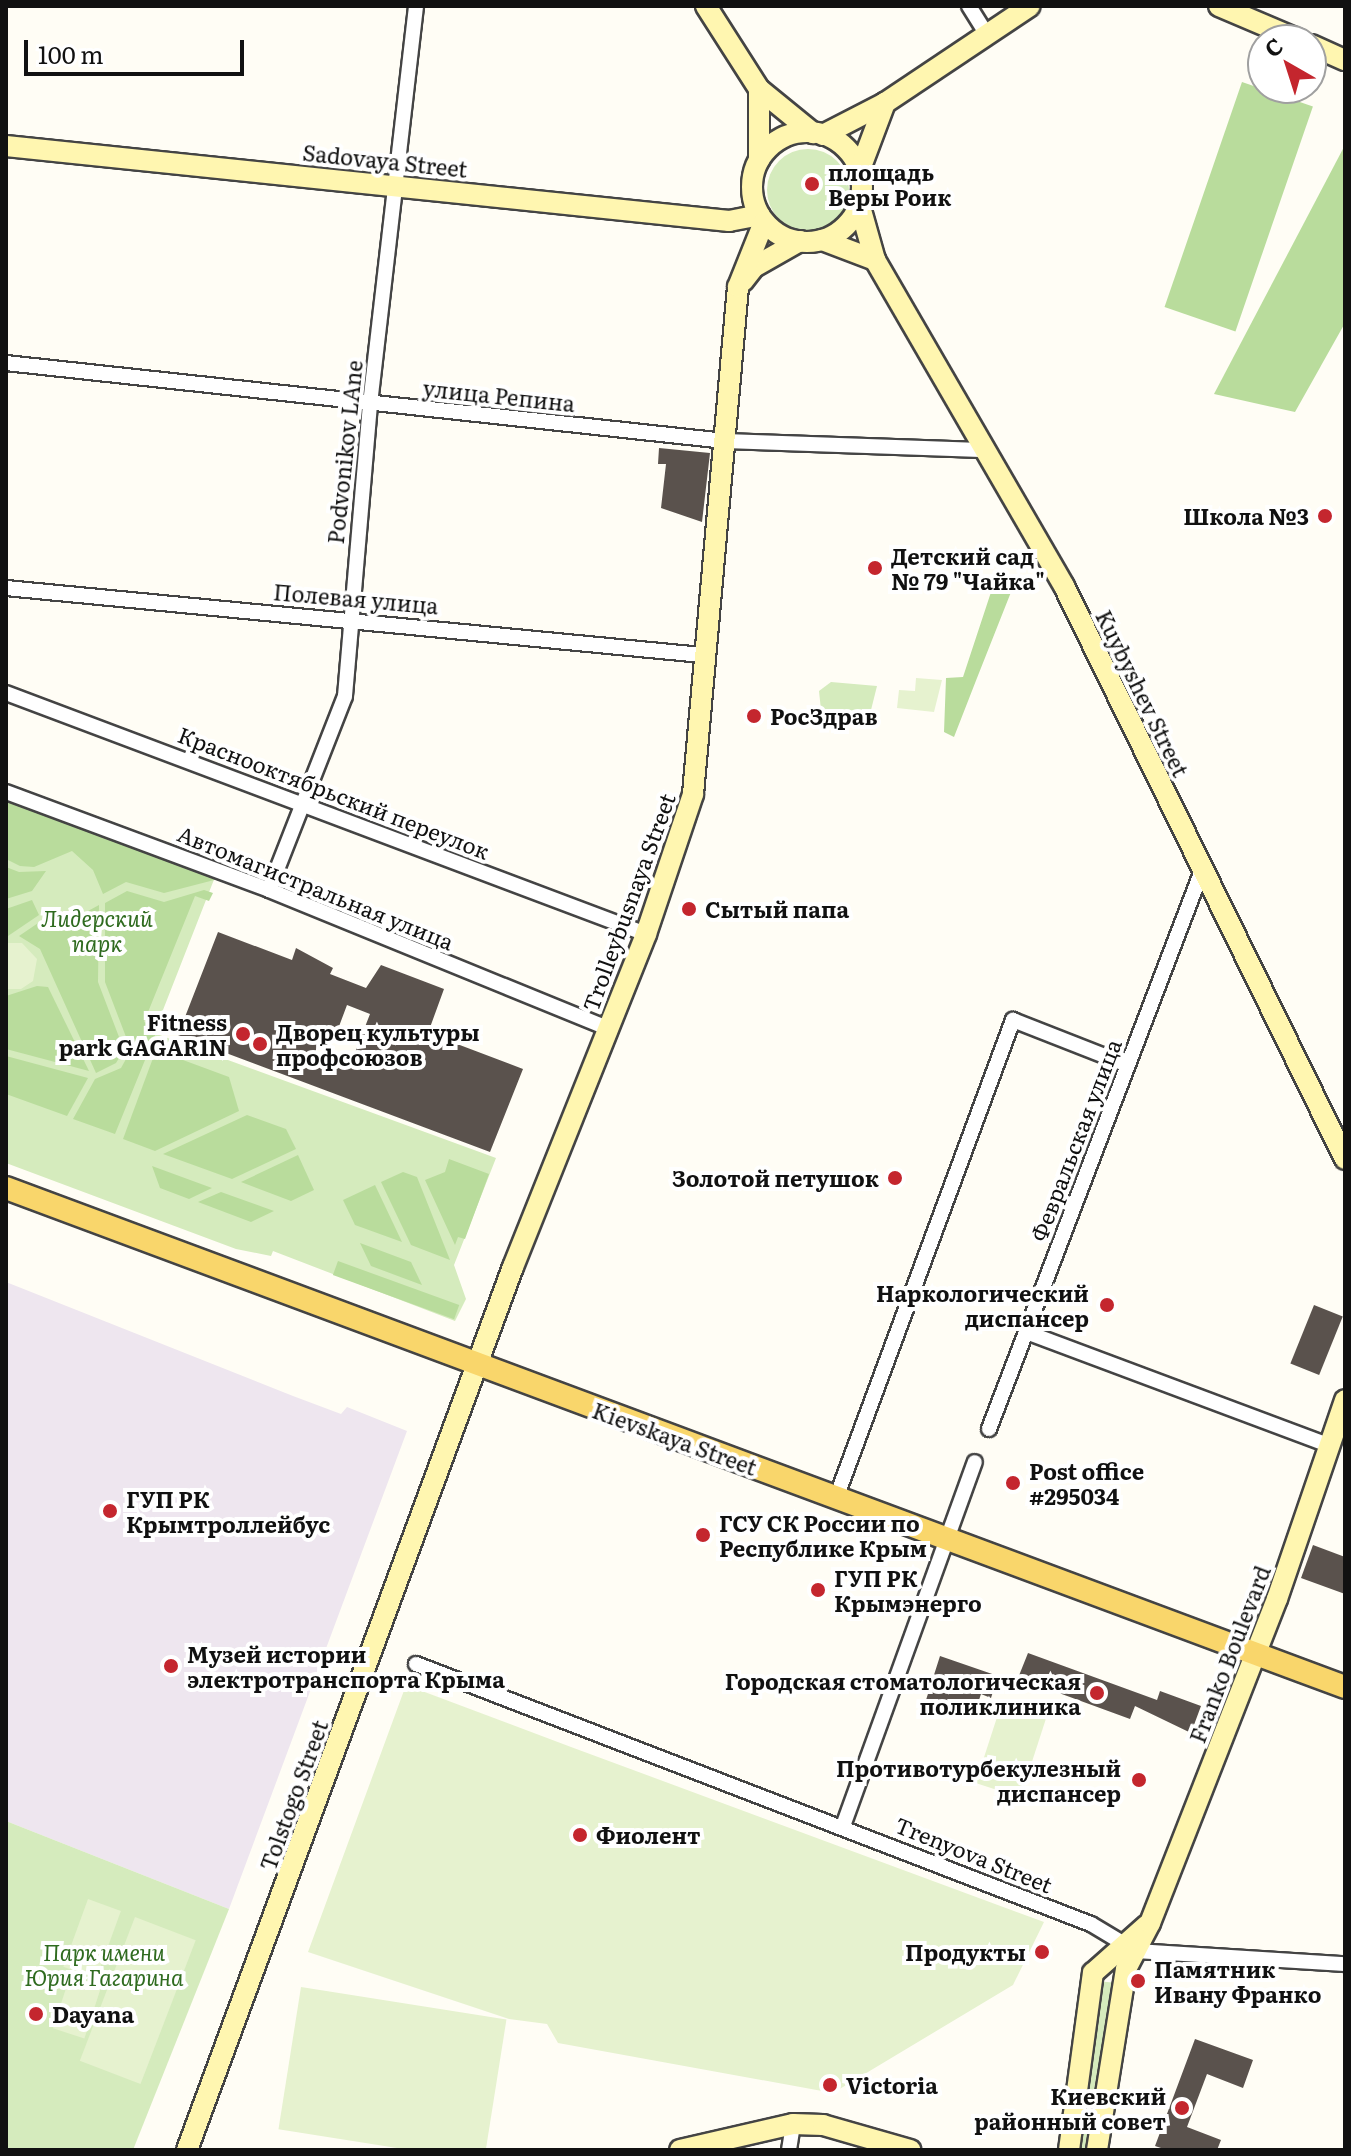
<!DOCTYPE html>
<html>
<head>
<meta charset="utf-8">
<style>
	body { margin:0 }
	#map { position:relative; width:1351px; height:2156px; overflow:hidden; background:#fffdf5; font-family:Literata,serif }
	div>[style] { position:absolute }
	.industrial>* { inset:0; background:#eee6ef }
	.green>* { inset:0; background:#d5ebbd }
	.round { border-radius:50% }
	.forest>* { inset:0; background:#b9dc9c; transform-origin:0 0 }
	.pitch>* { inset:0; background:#e6f2cf; transform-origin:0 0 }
	.building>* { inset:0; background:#5a524d; transform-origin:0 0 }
	.roads { filter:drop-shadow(2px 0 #444) drop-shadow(-2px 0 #444) drop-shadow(0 2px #444) drop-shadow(0 -2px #444) }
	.street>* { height:14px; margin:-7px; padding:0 7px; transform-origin:7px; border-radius:7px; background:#fff }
	.secondary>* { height:20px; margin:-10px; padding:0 10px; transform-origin:10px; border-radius:10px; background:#fff6b0 }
	.secondary>.ring { margin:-10px; padding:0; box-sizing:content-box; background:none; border:20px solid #fff6b0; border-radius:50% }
	.primary>* { height:22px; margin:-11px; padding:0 11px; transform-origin:11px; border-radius:11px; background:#f9d66b }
	.dots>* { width:22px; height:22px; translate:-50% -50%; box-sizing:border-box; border:4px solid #fff; border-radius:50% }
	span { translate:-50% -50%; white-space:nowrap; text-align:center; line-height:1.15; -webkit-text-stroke:8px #fff; paint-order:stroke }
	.street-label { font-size:22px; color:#111 }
	.poi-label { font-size:22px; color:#111; font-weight:700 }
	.left { translate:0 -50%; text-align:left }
	.right { translate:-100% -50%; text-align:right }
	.park-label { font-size:22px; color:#2f6b1f; font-style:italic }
	.frame { position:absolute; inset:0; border:8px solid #111; pointer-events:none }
	.north { position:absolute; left:1247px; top:24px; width:80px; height:80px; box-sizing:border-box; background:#fff; border:2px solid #a0a0a0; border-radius:50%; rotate:321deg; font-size:22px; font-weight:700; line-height:32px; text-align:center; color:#111 }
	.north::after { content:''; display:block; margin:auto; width:28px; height:36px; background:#c4262e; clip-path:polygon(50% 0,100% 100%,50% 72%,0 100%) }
	.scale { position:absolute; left:24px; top:40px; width:220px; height:36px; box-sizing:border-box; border:4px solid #111; border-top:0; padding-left:10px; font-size:24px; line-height:28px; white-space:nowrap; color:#111; -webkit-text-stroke:6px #fff; paint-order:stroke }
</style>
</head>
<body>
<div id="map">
	<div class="industrial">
		<i style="clip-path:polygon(6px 1282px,293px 1396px,341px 1414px,347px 1407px,407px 1431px,229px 1909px,6px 1821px)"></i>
	</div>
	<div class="green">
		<i class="round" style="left:767px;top:149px;width:82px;height:82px"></i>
		<i style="clip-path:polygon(831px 682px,877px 686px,869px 718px,821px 710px,819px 691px)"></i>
		<i style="clip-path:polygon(6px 800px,215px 877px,154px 1033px,496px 1158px,454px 1265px,466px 1299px,455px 1321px,273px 1251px,271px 1256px,236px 1249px,6px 1163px)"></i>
		<i style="clip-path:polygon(6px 1821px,229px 1909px,133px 2150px,6px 2150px)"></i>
		<i style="clip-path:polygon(1097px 1981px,1117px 1983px,1091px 2150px,1075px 2150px)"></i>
	</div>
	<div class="forest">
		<i style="left:1242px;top:82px;width:75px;height:238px;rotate:19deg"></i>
		<i style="clip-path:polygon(1345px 145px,1345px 323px,1295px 412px,1214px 394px)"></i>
		<i style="clip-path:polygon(1015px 582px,977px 678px,954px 737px,944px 732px,946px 678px,963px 677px,994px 583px)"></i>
		<i style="clip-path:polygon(6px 799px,218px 879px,164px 893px,126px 882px,103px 894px,93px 870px,72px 851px,34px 867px,20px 866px,6px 859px)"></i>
		<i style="clip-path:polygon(6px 867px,19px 872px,46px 871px,32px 891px,6px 899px)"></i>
		<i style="clip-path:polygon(204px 890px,213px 893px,209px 901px,195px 896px,144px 1022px,158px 1028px,115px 1134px,73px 1119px,95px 1079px,121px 1068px,131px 1050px,105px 982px,105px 903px,127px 891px,164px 902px)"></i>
		<i style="clip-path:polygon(32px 900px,39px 915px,8px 936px,6px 909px)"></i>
		<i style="clip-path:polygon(99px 905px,98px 982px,124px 1050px,116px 1063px,96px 1073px,40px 949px,19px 936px,44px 919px,66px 923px)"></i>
		<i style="clip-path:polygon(37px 986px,48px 987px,89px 1071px,6px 1049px,6px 996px)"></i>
		<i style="clip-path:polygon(156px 1050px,229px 1077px,239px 1111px,155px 1151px,123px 1139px)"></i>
		<i style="clip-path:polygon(6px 1056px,88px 1078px,67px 1116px,6px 1094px)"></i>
		<i style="clip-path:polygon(247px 1115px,286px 1129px,296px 1149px,232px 1179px,163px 1154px)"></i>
		<i style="clip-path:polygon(298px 1155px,314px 1190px,291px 1201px,241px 1182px)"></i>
		<i style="clip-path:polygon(449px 1159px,489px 1174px,465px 1239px,458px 1237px,455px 1245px,425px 1180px,445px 1172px)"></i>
		<i style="clip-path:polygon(152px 1166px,212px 1188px,189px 1199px,160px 1188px)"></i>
		<i style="clip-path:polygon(403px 1172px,417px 1177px,450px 1260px,411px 1245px,381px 1182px)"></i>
		<i style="clip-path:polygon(375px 1185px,402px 1242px,355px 1225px,343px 1200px)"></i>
		<i style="clip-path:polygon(221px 1192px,274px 1211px,251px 1222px,198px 1202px)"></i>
		<i style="clip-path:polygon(360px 1243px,411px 1262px,422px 1285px,371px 1266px)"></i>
		<i style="left:338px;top:1261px;width:129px;height:15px;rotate:20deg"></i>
	</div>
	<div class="pitch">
		<i style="clip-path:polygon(916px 678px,942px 680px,934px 712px,897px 708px,899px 690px,915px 691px)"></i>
		<i style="clip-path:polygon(6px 943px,22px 943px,37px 959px,33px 981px,21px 989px,6px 989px)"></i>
		<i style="clip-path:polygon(406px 1685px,571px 1747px,1044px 1922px,1013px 1985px,833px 2093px,558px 2043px,547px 2024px,509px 2019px,308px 1952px)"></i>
		<i style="left:1001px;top:1705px;width:47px;height:82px;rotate:18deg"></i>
		<i style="left:88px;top:1899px;width:35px;height:72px;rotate:20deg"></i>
		<i style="left:135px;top:1917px;width:65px;height:154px;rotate:21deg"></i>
		<i style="left:70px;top:1976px;width:33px;height:55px;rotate:18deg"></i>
		<i style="left:301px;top:1987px;width:208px;height:144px;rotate:9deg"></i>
	</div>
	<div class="building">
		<i style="clip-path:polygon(659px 448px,710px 453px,702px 522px,661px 508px,666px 464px,658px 464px)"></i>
		<i style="clip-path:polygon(evenodd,218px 932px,292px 960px,296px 948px,333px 968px,330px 974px,366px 988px,381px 965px,444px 989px,428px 1033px,523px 1069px,490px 1152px,178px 1035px,218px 932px,347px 1005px,370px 1014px,349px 1068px,314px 1055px,323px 1032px,335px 1037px,347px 1005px)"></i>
		<i style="left:1314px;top:1305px;width:31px;height:63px;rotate:22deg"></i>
		<i style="clip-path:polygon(1313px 1545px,1345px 1557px,1345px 1594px,1301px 1578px)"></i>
		<i style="clip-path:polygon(1028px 1653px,1157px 1700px,1160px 1691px,1201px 1706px,1191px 1733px,1135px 1706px,1130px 1719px,1018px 1678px)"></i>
		<i style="clip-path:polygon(940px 1656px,998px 1676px,991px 1698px,981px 1694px,976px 1709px,964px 1705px,961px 1713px,926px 1700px)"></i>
		<i style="clip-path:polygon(1195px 2039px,1253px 2060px,1243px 2088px,1207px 2074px,1187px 2127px,1221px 2140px,1217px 2150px,1167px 2150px,1155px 2146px)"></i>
	</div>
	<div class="roads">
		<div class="street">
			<i style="left:969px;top:6px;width:34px;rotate:58deg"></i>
			<i style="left:6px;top:363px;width:723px;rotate:6.19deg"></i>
			<i style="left:725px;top:441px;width:263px;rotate:2deg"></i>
			<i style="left:6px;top:588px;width:699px;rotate:5.5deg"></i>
			<i style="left:6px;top:693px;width:684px;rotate:20.63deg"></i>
			<i style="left:6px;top:792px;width:281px;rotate:20.4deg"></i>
			<i style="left:269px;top:890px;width:366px;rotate:22.2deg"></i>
			<i style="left:269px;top:890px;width:208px;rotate:-68.6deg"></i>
			<i style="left:345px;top:696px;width:293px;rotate:-85.1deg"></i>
			<i style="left:370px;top:404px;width:401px;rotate:-83.4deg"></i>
			<i style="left:1026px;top:1332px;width:322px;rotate:20.5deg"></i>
			<i style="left:989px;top:1429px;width:600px;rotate:-69.12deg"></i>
			<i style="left:836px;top:1498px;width:510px;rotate:-69.68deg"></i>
			<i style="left:1013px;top:1020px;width:123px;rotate:21.4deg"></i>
			<i style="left:416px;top:1664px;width:723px;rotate:21.07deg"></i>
			<i style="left:1091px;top:1924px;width:52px;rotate:31deg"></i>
			<i style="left:1136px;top:1951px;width:209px;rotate:3.6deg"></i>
			<i style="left:843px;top:1826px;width:387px;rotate:-70.1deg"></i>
			<i style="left:789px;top:2150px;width:26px;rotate:-81deg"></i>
		</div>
		<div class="secondary">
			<i style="left:706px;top:6px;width:98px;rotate:57.4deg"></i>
			<i style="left:759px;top:89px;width:70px;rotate:39.2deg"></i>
			<i style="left:1219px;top:6px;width:87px;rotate:23deg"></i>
			<i style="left:1311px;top:45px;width:37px;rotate:24deg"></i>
			<i style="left:759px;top:89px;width:71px;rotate:90deg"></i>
			<i class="ring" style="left:752px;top:132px;width:90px;height:90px"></i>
			<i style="left:823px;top:135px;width:70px;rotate:-27.3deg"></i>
			<i style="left:885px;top:103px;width:174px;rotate:-33.8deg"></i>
			<i style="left:6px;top:146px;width:727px;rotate:5.92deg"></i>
			<i style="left:729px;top:221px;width:31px;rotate:-11deg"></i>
			<i style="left:859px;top:172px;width:74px;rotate:-69.4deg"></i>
			<i style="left:859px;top:203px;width:59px;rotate:74.3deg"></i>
			<i style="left:875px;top:260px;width:377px;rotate:59.9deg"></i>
			<i style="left:1064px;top:586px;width:638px;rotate:63.88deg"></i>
			<i style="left:822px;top:240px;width:57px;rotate:20.7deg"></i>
			<i style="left:743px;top:281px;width:18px;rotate:-52deg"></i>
			<i style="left:754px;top:267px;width:53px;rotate:-29.5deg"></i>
			<i style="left:187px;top:2150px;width:941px;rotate:-69.74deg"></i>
			<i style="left:513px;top:1267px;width:359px;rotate:-68.2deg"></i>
			<i style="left:646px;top:934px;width:148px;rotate:-71.4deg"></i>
			<i style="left:693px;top:794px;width:509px;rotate:-84.93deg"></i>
			<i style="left:738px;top:287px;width:70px;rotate:-68.2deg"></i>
			<i style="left:680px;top:2150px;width:116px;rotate:-13deg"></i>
			<i style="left:793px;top:2124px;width:30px;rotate:2deg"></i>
			<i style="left:823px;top:2125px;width:91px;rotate:16deg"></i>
			<i style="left:1069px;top:2150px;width:179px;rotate:-82.3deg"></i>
			<i style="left:1093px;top:1973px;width:72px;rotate:-41.6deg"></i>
			<i style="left:1097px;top:2150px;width:183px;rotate:-80.9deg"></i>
			<i style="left:1126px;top:1969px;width:52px;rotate:-62.4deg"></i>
			<i style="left:1150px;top:1923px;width:348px;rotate:-68.6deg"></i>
			<i style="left:1277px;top:1599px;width:210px;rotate:-71.1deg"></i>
		</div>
		<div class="primary">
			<i style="left:6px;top:1188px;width:1429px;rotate:20.44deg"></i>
		</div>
	</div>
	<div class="dots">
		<i style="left:812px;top:184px;background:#c4262e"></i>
		<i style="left:1325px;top:516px;background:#c4262e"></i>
		<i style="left:875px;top:568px;background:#c4262e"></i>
		<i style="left:754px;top:716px;background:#c4262e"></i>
		<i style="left:689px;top:909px;background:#c4262e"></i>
		<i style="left:243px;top:1034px;background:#c4262e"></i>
		<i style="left:260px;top:1044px;background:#c4262e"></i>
		<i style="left:895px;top:1178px;background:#c4262e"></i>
		<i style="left:1107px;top:1305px;background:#c4262e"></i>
		<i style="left:1013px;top:1483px;background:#c4262e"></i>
		<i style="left:110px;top:1511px;background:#c4262e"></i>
		<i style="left:703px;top:1535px;background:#c4262e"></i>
		<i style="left:818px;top:1590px;background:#c4262e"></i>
		<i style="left:171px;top:1666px;background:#c4262e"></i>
		<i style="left:1097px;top:1693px;background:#c4262e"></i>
		<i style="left:1139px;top:1780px;background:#c4262e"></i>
		<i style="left:580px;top:1835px;background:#c4262e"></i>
		<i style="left:1042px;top:1952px;background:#c4262e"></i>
		<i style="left:1138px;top:1981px;background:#c4262e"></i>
		<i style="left:36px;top:2014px;background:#c4262e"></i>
		<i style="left:830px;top:2085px;background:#c4262e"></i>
		<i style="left:1182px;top:2108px;background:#c4262e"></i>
	</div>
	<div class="street-label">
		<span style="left:385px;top:160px;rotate:6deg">Sadovaya Street</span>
		<span style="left:499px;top:395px;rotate:6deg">улица Репина</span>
		<span style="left:344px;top:452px;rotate:-84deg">Podvonikov LAne</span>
		<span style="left:356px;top:598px;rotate:5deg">Полевая улица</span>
		<span style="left:1143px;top:693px;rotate:64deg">Kuybyshev Street</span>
		<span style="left:334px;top:792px;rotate:21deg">Краснооктябрьский переулок</span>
		<span style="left:316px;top:887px;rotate:22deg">Автомагистральная улица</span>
		<span style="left:628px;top:902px;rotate:-70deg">Trolleybusnaya Street</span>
		<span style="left:1075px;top:1140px;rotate:-69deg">Февральская улица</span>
		<span style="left:675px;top:1438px;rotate:20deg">Kievskaya Street</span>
		<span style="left:1229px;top:1654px;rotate:-69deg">Franko Boulevard</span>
		<span style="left:293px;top:1795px;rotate:-70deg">Tolstogo Street</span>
		<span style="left:974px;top:1854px;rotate:22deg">Trenyova Street</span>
	</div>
	<div class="poi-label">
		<span class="left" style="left:828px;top:184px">площадь<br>Веры Роик</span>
		<span class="right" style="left:1309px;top:516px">Школа №3</span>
		<span class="left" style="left:891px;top:568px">Детский сад<br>№ 79 "Чайка"</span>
		<span class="left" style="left:770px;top:716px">РосЗдрав</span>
		<span class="left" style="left:705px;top:909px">Сытый папа</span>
		<span class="right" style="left:227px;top:1034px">Fitness<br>park GAGAR1N</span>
		<span class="left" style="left:276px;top:1044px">Дворец культуры<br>профсоюзов</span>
		<span class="right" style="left:879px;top:1178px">Золотой петушок</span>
		<span class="right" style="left:1089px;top:1305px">Наркологический<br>диспансер</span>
		<span class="left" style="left:1029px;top:1483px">Post office<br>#295034</span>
		<span class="left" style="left:126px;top:1511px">ГУП РК<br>Крымтроллейбус</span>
		<span class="left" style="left:719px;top:1535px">ГСУ СК России по<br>Республике Крым</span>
		<span class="left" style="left:834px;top:1590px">ГУП РК<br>Крымэнерго</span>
		<span class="left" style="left:187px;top:1666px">Музей истории<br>электротранспорта Крыма</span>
		<span class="right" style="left:1081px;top:1693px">Городская стоматологическая<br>поликлиника</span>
		<span class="right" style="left:1121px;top:1780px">Противотурбекулезный<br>диспансер</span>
		<span class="left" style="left:596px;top:1835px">Фиолент</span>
		<span class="right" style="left:1026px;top:1952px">Продукты</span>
		<span class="left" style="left:1154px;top:1981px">Памятник<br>Ивану Франко</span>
		<span class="left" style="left:52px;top:2014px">Dayana</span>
		<span class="left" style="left:846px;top:2085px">Victoria</span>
		<span class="right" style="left:1166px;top:2108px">Киевский<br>районный совет</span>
	</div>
	<div class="park-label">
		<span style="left:97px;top:930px">Лидерский<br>парк</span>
		<span style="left:104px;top:1964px">Парк имени<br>Юрия Гагарина</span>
	</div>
	<div class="frame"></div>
	<div class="north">С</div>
	<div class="scale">100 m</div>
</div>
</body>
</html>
